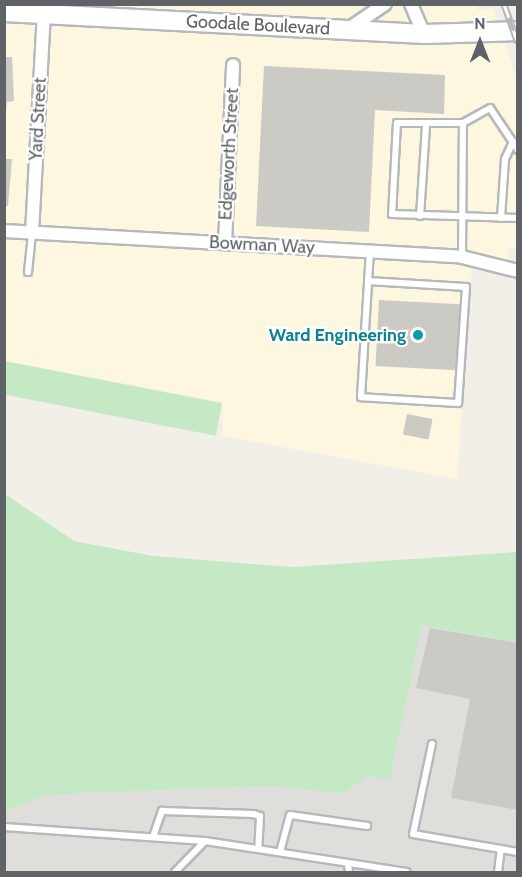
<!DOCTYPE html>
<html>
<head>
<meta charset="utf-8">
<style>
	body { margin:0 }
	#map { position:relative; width:522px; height:877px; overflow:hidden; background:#f1efe8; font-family:Cabin,sans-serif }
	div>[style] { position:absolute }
	.commercial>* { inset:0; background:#fef7e0 }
	.industrial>* { inset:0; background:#e0deda }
	.green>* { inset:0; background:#c5e8c5; transform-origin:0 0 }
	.building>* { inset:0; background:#cccac5; transform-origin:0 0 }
	.roads { filter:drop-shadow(2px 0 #b5b8bc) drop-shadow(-2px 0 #b5b8bc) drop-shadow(0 2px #b5b8bc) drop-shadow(0 -2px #b5b8bc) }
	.lane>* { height:6px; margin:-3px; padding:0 3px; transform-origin:3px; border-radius:3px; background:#fff }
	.street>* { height:12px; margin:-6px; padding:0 6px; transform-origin:6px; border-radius:6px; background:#fff }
	.secondary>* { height:18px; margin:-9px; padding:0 9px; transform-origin:9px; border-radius:9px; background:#fff }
	.rail>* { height:7px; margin-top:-3.5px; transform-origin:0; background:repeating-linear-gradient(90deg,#fff 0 14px,#b6b7b8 0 28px); box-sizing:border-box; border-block:2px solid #b6b7b8 }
	.dots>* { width:16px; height:16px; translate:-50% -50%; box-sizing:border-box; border:3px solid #fff; border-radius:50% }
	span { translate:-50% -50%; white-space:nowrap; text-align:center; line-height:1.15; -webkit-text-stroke:4.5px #fff; paint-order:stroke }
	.street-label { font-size:18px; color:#5f6368 }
	.culture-label { font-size:18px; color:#0d838f; font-weight:700 }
	.right { translate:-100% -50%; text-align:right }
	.frame { position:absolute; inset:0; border:6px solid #5f6368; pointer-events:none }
	.north { position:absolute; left:450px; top:12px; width:60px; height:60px; -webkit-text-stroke:4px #fff; paint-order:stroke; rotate:0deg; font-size:16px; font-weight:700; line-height:24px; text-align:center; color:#5f6368 }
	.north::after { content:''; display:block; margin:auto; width:21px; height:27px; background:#5f6368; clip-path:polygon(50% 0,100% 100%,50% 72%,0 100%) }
</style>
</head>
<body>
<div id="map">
	<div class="commercial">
		<i style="clip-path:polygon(476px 4px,478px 10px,494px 9px,517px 80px,517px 248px,508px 249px,509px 269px,472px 267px,457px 479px,223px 436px,222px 402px,5px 361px,4px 5px)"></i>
	</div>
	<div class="industrial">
		<i style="clip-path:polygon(422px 624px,517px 643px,517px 872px,5px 872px,4px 812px,45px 795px,271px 786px,343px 794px,368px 777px,390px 780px)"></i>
	</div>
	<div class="green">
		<i style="left:4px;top:361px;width:222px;height:33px;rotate:11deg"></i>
		<i style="clip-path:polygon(5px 494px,74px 541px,153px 556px,292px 567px,517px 552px,517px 643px,422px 625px,390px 780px,368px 777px,343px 794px,271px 786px,45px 795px,5px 812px)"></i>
	</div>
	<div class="building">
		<i style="clip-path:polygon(4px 57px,12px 57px,14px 101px,7px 102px,6px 111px)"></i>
		<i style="clip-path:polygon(264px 66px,445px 75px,444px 114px,375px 110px,369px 232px,256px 226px)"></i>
		<i style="clip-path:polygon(4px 159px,12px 159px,8px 206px,4px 206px)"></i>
		<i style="left:379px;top:300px;width:81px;height:66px;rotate:3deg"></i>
		<i style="left:407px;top:414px;width:26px;height:21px;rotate:11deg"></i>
		<i style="clip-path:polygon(430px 628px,518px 643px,518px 810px,451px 798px,470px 699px,416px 688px)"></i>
	</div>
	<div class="roads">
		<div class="lane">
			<i style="left:518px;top:150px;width:50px;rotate:-123.7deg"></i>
			<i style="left:490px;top:108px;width:31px;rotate:151deg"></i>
			<i style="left:463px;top:123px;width:66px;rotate:180deg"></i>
			<i style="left:397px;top:123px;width:91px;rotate:93.1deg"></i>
			<i style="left:392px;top:214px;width:126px;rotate:1.8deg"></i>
			<i style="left:420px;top:216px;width:91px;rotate:-86.2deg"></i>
			<i style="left:501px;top:218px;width:59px;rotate:-86.1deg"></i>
			<i style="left:505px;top:159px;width:19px;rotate:-65deg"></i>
			<i style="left:462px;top:256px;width:133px;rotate:-89.6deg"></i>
			<i style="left:28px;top:272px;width:39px;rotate:-84deg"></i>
			<i style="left:368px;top:281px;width:98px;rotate:3.5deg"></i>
			<i style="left:466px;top:287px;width:116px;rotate:93.9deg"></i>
			<i style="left:458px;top:403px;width:97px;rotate:-176.5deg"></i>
			<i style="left:361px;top:397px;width:116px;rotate:-86.5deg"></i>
			<i style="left:368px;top:281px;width:30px;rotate:-86deg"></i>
			<i style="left:432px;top:744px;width:92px;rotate:101.9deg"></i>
			<i style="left:413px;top:834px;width:89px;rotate:9.7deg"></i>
			<i style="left:4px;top:827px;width:201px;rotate:4deg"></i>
			<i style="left:205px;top:841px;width:204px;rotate:8.7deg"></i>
			<i style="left:153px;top:837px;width:28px;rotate:-71deg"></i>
			<i style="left:162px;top:811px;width:91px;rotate:1.9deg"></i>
			<i style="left:253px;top:814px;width:7px;rotate:16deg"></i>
			<i style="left:260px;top:816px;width:33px;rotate:93deg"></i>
			<i style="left:280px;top:852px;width:38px;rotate:-75deg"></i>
			<i style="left:290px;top:815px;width:78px;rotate:8.1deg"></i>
			<i style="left:348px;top:863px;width:9px;rotate:84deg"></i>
			<i style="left:175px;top:872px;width:43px;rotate:-45.9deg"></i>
			<i style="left:498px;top:872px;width:23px;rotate:-83deg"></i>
			<i style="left:501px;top:849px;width:17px;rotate:10deg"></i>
		</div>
		<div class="street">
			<i style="left:411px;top:4px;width:33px;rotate:67deg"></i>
			<i style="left:347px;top:30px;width:46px;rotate:-34.4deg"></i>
			<i style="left:4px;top:231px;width:459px;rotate:3.2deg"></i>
			<i style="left:462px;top:257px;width:58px;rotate:14deg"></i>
			<i style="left:32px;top:233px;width:219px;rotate:-86.9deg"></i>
			<i style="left:225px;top:243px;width:178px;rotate:-87.4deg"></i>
		</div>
		<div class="secondary">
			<i style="left:4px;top:12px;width:421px;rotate:3deg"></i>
			<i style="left:424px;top:34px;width:94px;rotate:-1.8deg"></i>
		</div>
	</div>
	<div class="rail">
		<i style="left:504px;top:4px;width:41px;rotate:70.3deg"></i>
	</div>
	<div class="dots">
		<i style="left:418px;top:335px;background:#0f9aa8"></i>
	</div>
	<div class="street-label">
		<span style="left:258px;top:25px;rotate:3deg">Goodale Boulevard</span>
		<span style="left:38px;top:119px;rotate:-87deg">Yard Street</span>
		<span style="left:229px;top:154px;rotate:-87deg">Edgeworth Street</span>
		<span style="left:262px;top:245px;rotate:3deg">Bowman Way</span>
	</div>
	<div class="culture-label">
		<span class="right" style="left:406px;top:335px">Ward Engineering</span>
	</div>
	<div class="frame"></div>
	<div class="north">N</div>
</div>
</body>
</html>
